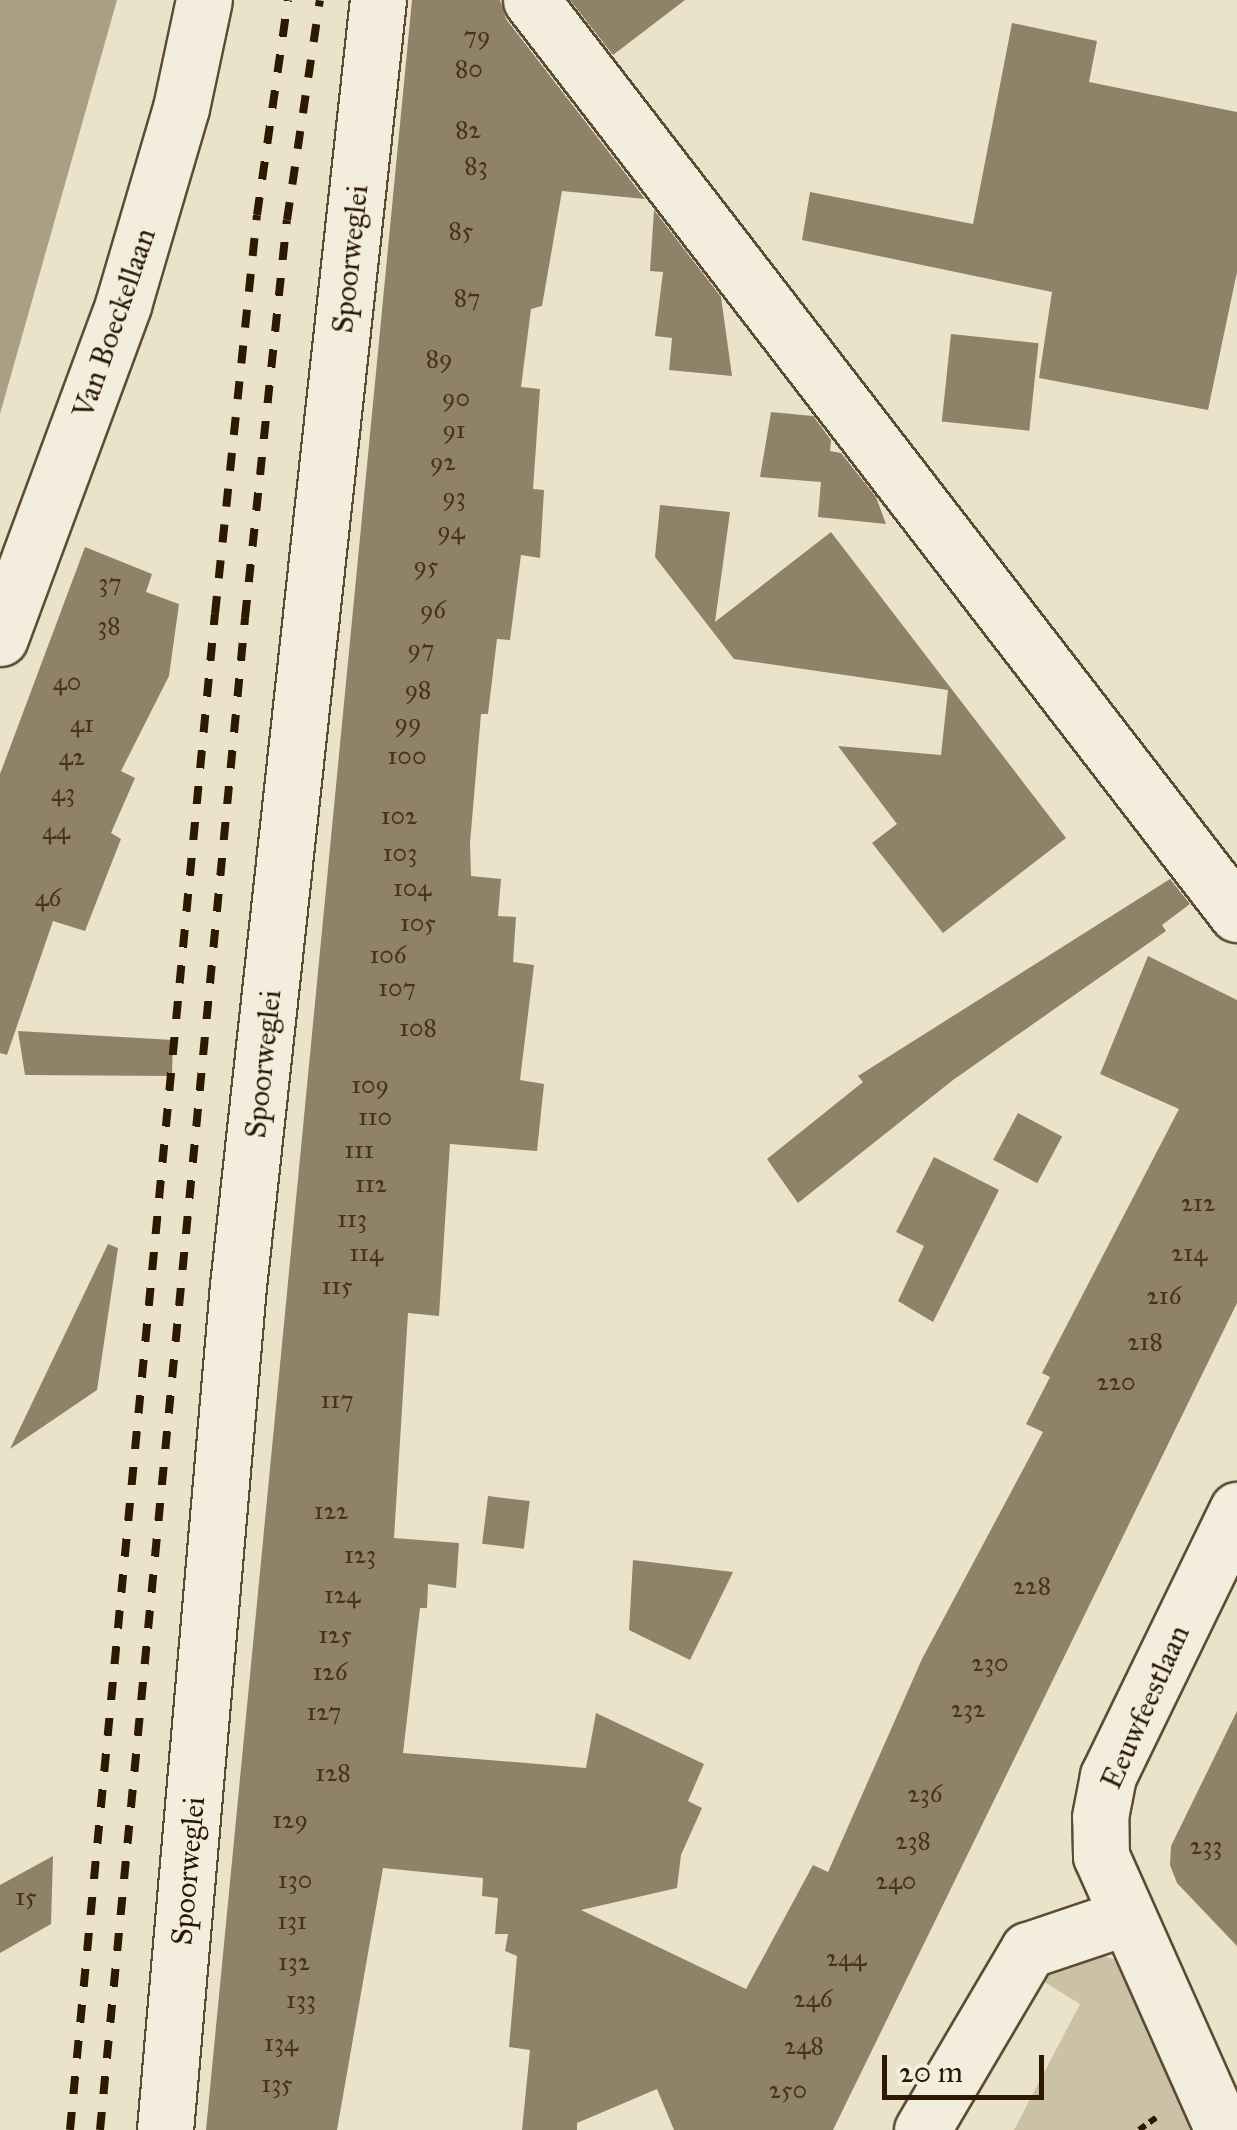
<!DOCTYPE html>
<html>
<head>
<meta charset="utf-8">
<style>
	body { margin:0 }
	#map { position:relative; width:1237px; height:2130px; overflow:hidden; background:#ebe3c9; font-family:"IM FELL Great Primer",serif }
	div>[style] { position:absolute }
	.green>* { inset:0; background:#cbc1a7 }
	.water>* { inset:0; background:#aa9e85 }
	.building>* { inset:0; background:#908269; transform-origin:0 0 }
	.path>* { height:6px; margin-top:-3px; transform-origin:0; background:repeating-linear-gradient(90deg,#2d1902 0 8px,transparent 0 13px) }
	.roads { filter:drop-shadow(2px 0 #5c4c34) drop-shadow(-2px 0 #5c4c34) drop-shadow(0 2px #5c4c34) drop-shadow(0 -2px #5c4c34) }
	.street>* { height:55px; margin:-27.5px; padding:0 27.5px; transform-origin:27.5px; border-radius:27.5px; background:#f2eddc }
	.secondary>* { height:55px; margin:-27.5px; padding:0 27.5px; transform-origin:27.5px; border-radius:27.5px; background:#f2eddc }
	.rail>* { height:8px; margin-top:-4px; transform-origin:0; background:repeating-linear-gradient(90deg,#2d1902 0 18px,transparent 0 36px) }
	span { translate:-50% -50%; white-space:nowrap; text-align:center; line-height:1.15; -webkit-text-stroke:8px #f2eddc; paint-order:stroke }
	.number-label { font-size:25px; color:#46331c }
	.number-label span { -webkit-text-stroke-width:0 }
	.street-label { font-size:30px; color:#2d1902 }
	.scale { position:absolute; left:882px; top:2055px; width:162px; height:45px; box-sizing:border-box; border:5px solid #2d1902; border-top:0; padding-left:12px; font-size:30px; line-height:35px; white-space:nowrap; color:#2d1902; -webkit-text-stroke:8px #f2eddc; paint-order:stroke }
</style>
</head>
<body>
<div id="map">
	<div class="green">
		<i style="clip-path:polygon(1101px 1955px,1117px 1960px,1195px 2130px,1014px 2130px,1080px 2004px,1038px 1978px)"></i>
	</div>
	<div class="water">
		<i style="clip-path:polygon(0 0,117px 0,0 414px)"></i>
	</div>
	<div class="building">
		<i style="clip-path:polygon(412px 0,500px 0,506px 19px,645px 199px,562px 191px,542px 306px,531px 309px,521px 387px,540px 389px,533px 489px,544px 490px,540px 558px,521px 555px,510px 640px,497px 639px,488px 714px,481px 714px,470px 843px,471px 876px,501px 879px,498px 916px,516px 917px,513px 962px,534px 965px,520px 1080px,544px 1084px,537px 1151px,450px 1144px,439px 1316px,408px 1313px,394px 1538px,459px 1543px,456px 1588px,428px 1584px,427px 1608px,420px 1608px,403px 1753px,586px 1768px,596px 1713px,704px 1764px,688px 1801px,702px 1808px,681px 1855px,677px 1888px,581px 1910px,746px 1989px,813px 1865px,828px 1872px,922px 1659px,1043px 1432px,1026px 1424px,1050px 1377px,1042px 1373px,1179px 1109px,1100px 1074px,1148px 956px,1237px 1000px,1237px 1303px,833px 2130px,674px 2130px,657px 2089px,577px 2123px,577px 2130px,522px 2130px,530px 2050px,509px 2047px,517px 1956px,505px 1951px,508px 1934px,495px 1934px,498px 1898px,482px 1896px,483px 1878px,383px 1868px,337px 2130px,206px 2130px)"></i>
		<i style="clip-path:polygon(570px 0,685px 0,613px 55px)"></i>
		<i style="clip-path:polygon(1012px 23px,1097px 41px,1089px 82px,1237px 112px,1237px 272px,1208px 410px,1039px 378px,1052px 292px,802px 240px,810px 192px,973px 224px)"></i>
		<i style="clip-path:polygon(654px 210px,721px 297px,732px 376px,669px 370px,672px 338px,655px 336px,663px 272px,650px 271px)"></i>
		<i style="left:951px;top:334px;width:88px;height:88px;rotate:6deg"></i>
		<i style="clip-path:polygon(771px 412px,813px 416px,831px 440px,830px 451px,841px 453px,876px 497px,886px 524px,818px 517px,821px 482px,760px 477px)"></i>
		<i style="clip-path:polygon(660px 505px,730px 512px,715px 622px,831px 532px,1066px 838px,943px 933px,872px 843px,897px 824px,838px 746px,941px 755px,948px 690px,734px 659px,655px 557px)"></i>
		<i style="clip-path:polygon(85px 547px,152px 574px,146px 592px,179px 604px,169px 676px,121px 771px,135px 778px,111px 833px,121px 839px,85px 931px,53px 921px,7px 1055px,0 1053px,0 774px)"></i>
		<i style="clip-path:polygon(1170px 879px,1190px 904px,1162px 925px,1166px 931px,953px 1080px,798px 1203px,767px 1159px,863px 1082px,858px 1076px)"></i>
		<i style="clip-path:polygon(18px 1031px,173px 1040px,172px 1076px,25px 1075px)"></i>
		<i style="left:1018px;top:1113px;width:50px;height:53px;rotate:28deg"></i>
		<i style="clip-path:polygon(934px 1157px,999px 1190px,933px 1322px,898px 1301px,924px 1246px,896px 1232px)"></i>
		<i style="clip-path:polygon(108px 1244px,118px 1248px,97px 1390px,10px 1449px)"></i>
		<i style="left:488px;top:1496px;width:42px;height:48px;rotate:7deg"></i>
		<i style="clip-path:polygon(633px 1560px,733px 1572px,690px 1660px,629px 1630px)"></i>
		<i style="clip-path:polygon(1237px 1711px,1237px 1946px,1177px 1883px,1170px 1865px,1171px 1846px)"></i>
		<i style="clip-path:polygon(53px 1856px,51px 1924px,0 1953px,0 1885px)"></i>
	</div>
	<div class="path">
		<i style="left:1139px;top:2130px;width:24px;rotate:-36deg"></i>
	</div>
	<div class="roads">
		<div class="street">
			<i style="left:531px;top:0;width:1155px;rotate:52.32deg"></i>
			<i style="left:165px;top:2130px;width:847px;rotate:-85.06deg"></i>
			<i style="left:238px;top:1286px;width:1294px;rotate:-83.79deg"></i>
			<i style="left:922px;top:2130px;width:209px;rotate:-59.5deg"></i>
			<i style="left:1028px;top:1950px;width:103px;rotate:-18.6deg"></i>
			<i style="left:1223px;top:2130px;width:300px;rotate:-114deg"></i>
			<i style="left:1101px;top:1856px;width:39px;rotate:-91deg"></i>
			<i style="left:1100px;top:1817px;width:42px;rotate:-79deg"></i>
			<i style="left:1108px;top:1776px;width:296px;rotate:-64.1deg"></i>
		</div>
		<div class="secondary">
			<i style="left:0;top:638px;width:355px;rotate:-69.7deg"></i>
			<i style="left:123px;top:305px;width:205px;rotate:-73.6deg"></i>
			<i style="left:181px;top:108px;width:110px;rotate:-78deg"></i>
		</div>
	</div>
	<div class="rail">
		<i style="left:70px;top:2130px;width:1523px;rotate:-84.54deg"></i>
		<i style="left:215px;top:614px;width:401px;rotate:-84deg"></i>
		<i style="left:257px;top:215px;width:217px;rotate:-81.8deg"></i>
		<i style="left:100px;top:2130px;width:1519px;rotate:-84.52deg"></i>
		<i style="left:245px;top:618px;width:400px;rotate:-84deg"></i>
		<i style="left:287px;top:220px;width:222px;rotate:-81.5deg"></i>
	</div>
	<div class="number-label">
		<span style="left:477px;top:36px">79</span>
		<span style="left:469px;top:69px">80</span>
		<span style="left:468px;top:130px">82</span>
		<span style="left:476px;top:166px">83</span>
		<span style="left:461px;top:231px">85</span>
		<span style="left:467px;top:298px">87</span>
		<span style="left:439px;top:359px">89</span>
		<span style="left:456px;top:398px">90</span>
		<span style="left:454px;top:430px">91</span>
		<span style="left:443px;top:462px">92</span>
		<span style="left:454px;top:497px">93</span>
		<span style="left:451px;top:531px">94</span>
		<span style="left:426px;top:566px">95</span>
		<span style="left:110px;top:583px">37</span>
		<span style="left:433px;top:610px">96</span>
		<span style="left:109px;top:626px">38</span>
		<span style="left:421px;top:649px">97</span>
		<span style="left:67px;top:682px">40</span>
		<span style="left:418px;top:690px">98</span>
		<span style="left:408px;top:723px">99</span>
		<span style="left:82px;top:724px">41</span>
		<span style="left:407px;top:756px">100</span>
		<span style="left:72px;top:757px">42</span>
		<span style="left:63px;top:793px">43</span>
		<span style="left:399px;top:816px">102</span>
		<span style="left:56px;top:831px">44</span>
		<span style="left:400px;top:853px">103</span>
		<span style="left:412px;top:888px">104</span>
		<span style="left:48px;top:898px">46</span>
		<span style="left:418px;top:923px">105</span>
		<span style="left:388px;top:955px">106</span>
		<span style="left:397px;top:988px">107</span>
		<span style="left:418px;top:1028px">108</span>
		<span style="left:370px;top:1085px">109</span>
		<span style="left:375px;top:1117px">110</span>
		<span style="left:359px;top:1150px">111</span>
		<span style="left:371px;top:1184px">112</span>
		<span style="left:1198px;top:1203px">212</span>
		<span style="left:352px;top:1219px">113</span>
		<span style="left:366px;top:1253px">114</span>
		<span style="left:1189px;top:1253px">214</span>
		<span style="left:337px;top:1286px">115</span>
		<span style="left:1164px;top:1296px">216</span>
		<span style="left:1145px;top:1342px">218</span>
		<span style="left:1116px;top:1382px">220</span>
		<span style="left:337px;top:1400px">117</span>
		<span style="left:331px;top:1511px">122</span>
		<span style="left:360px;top:1555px">123</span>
		<span style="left:1032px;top:1586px">228</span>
		<span style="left:342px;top:1595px">124</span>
		<span style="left:335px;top:1635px">125</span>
		<span style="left:990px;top:1663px">230</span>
		<span style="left:330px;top:1672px">126</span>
		<span style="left:968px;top:1709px">232</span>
		<span style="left:324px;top:1712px">127</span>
		<span style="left:333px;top:1773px">128</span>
		<span style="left:925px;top:1794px">236</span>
		<span style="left:290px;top:1820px">129</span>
		<span style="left:913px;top:1841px">238</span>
		<span style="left:1206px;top:1846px">233</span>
		<span style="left:295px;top:1880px">130</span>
		<span style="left:896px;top:1881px">240</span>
		<span style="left:26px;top:1897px">15</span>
		<span style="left:292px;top:1921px">131</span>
		<span style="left:846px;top:1958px">244</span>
		<span style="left:294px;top:1962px">132</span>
		<span style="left:813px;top:1999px">246</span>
		<span style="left:301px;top:2000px">133</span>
		<span style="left:281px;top:2043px">134</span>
		<span style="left:804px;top:2046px">248</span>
		<span style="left:277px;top:2084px">135</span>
		<span style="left:788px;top:2090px">250</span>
	</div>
	<div class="street-label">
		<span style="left:350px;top:259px;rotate:-84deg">Spoorweglei</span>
		<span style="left:114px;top:323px;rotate:-71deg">Van Boeckellaan</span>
		<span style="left:263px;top:1064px;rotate:-84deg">Spoorweglei</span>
		<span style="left:1145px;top:1707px;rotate:-66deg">Eeuwfeestlaan</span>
		<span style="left:188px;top:1871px;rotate:-85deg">Spoorweglei</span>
	</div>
	<div class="scale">20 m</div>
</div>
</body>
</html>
